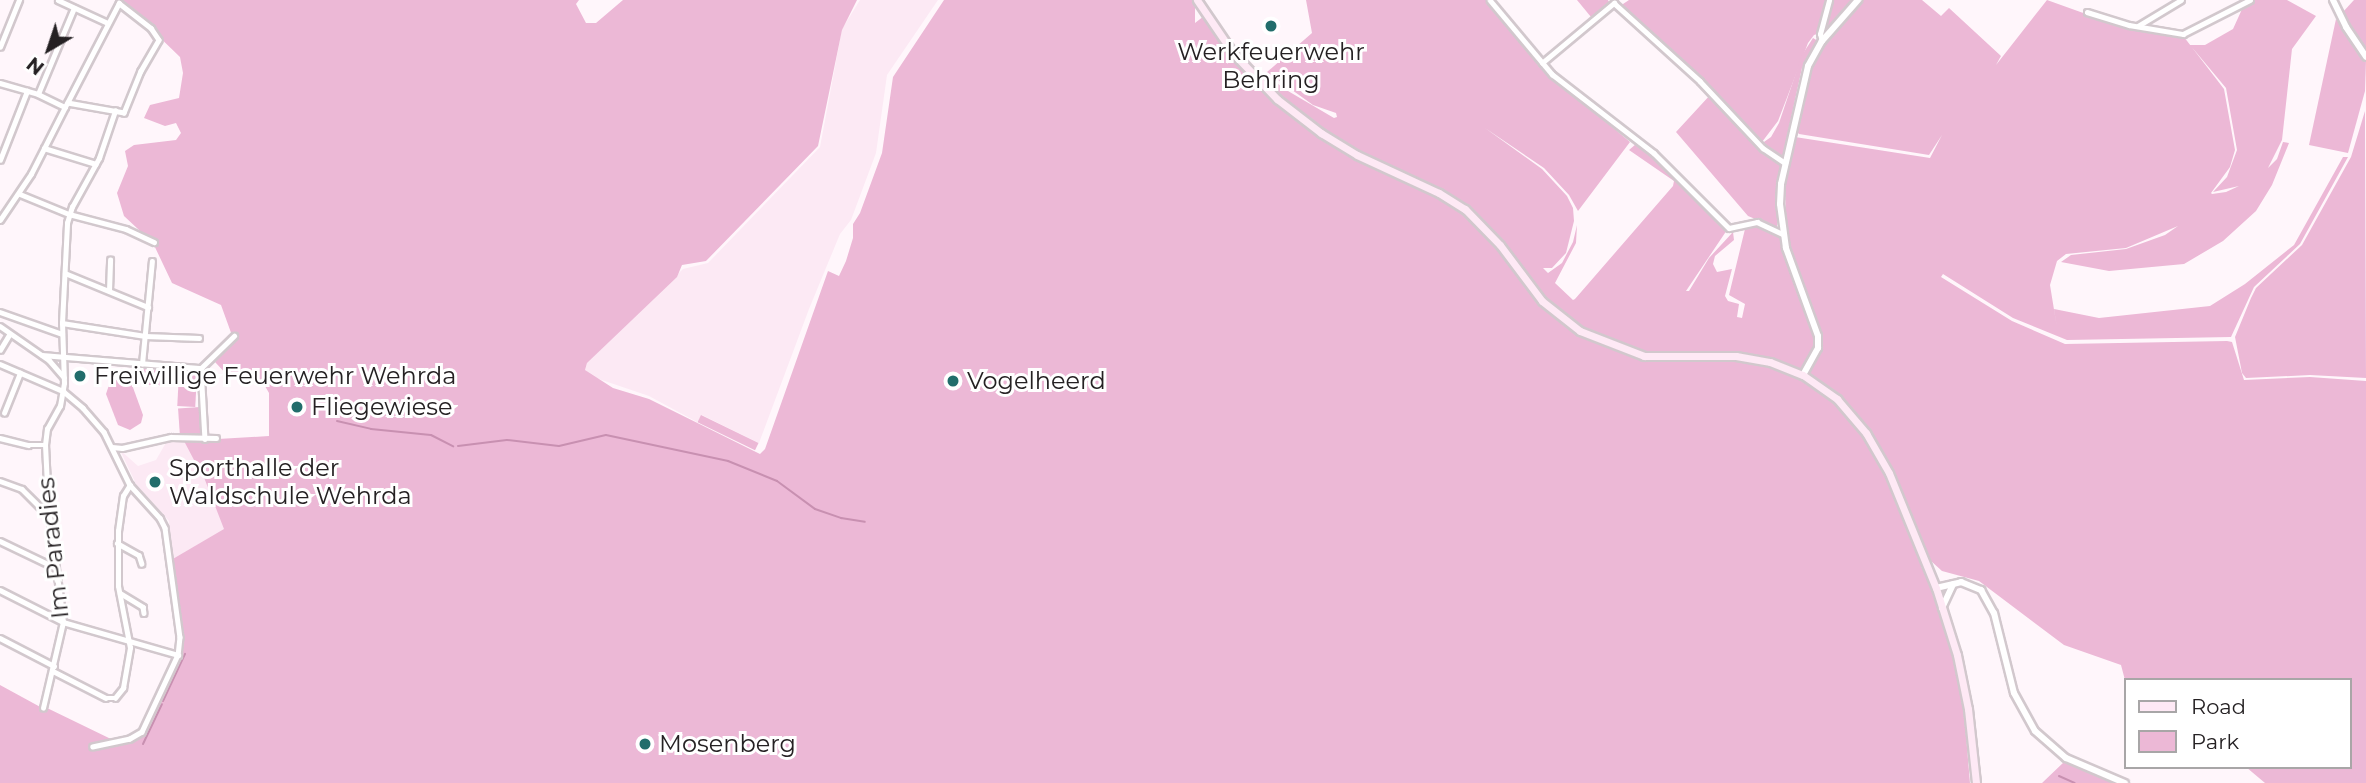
<!DOCTYPE html>
<html>
<head>
<meta charset="utf-8">
<style>
	body { margin:0 }
	#map { position:relative; width:2366px; height:783px; overflow:hidden; background:#fff6fb; font-family:Montserrat,sans-serif }
	div>[style] { position:absolute }
	.built>* { inset:0; background:#fce9f4 }
	.green>* { inset:0; background:#ecb8d6; transform-origin:0 0 }
	.stream>* { height:2px; margin:-1px; padding:0 1px; transform-origin:1px; border-radius:1px; background:#c890b1 }
	.roads { filter:drop-shadow(2px 0 #d2c8cd) drop-shadow(-2px 0 #d2c8cd) drop-shadow(0 2px #d2c8cd) drop-shadow(0 -2px #d2c8cd) }
	.minor>* { height:4.5px; margin:-2.25px; padding:0 2.25px; transform-origin:2.25px; border-radius:2.25px; background:#fff }
	.tertiary>* { height:6px; margin:-3px; padding:0 3px; transform-origin:3px; border-radius:3px; background:#fff }
	.secondary>* { height:7px; margin:-3.5px; padding:0 3.5px; transform-origin:3.5px; border-radius:3.5px; background:#fee9f5 }
	.dots>* { width:19px; height:19px; translate:-50% -50%; box-sizing:border-box; border:4px solid #fff; border-radius:50% }
	span { translate:-50% -50%; white-space:nowrap; text-align:center; line-height:1.15; -webkit-text-stroke:6px #fff; paint-order:stroke }
	.poi-label { font-size:24px; color:#252123 }
	.left { translate:0 -50%; text-align:left }
	.street-label { font-size:24px; color:#252123 }
	.legend { position:absolute; left:2124px; top:678px; width:228px; height:91px; box-sizing:border-box; background:#fff; border:2px solid #a8a6a7; margin:0; padding:9px 12px; list-style:none; font-size:21px; color:#252123 }
	.legend li { display:flex; align-items:center; gap:14px; height:35px }
	.legend b { width:35px; border:2px solid #a8a6a7 }
	.north { position:absolute; left:14px; top:14px; width:70px; height:70px; -webkit-text-stroke:5px #fff; paint-order:stroke; rotate:219deg; font-size:19px; font-weight:700; line-height:28px; text-align:center; color:#252123 }
	.north::after { content:''; display:block; margin:auto; width:24px; height:32px; background:#252123; clip-path:polygon(50% 0,100% 100%,50% 72%,0 100%) }
</style>
</head>
<body>
<div id="map">
	<div class="built">
		<i style="clip-path:polygon(860px 0,938px 0,887px 75px,876px 153px,851px 220px,840px 234px,809px 309px,759px 443px,702px 415px,697px 422px,649px 396px,593px 377px,585px 370px,587px 363px,683px 269px,708px 263px,820px 147px,842px 29px)"></i>
		<i style="clip-path:polygon(189px 440px,225px 529px,171px 560px,169px 521px,136px 484px,120px 450px,138px 466px,156px 460px,167px 441px)"></i>
	</div>
	<div class="green">
		<i style="clip-path:polygon(121px 0,579px 0,576px 4px,586px 23px,596px 23px,623px 0,857px 0,842px 30px,818px 146px,706px 261px,682px 265px,677px 277px,587px 363px,585px 370px,613px 388px,649px 399px,760px 454px,765px 449px,828px 271px,839px 276px,846px 261px,853px 238px,853px 224px,860px 213px,882px 153px,893px 77px,944px 0,1192px 0,1195px 7px,1195px 23px,1204px 16px,1239px 56px,1288px 91px,1334px 118px,1337px 117px,1336px 113px,1313px 105px,1267px 72px,1312px 33px,1306px 0,1488px 0,1540px 66px,1630px 142px,1578px 211px,1569px 195px,1544px 168px,1485px 128px,1542px 169px,1567px 196px,1573px 208px,1574px 221px,1566px 253px,1552px 268px,1543px 268px,1548px 273px,1562px 263px,1573px 242px,1577px 225px,1576px 243px,1555px 283px,1573px 300px,1575px 299px,1673px 186px,1674px 181px,1629px 150px,1636px 144px,1653px 155px,1727px 230px,1686px 291px,1689px 291px,1709px 258px,1733px 232px,1734px 240px,1715px 256px,1713px 264px,1717px 272px,1732px 269px,1725px 296px,1728px 301px,1739px 304px,1737px 317px,1742px 318px,1745px 304px,1729px 295px,1745px 229px,1755px 225px,1775px 233px,1782px 241px,1811px 320px,1816px 321px,1786px 233px,1785px 183px,1795px 137px,1930px 158px,1942px 135px,1929px 155px,1799px 134px,1795px 130px,1799px 129px,1799px 111px,1810px 67px,1817px 53px,1861px 0,1922px 0,1941px 16px,1949px 8px,2001px 56px,1996px 65px,2047px 0,2086px 14px,2184px 37px,2224px 89px,2235px 150px,2230px 167px,2211px 193px,2212px 194px,2226px 192px,2239px 186px,2213px 192px,2227px 177px,2237px 150px,2226px 88px,2190px 45px,2205px 45px,2233px 29px,2243px 7px,2252px 0,2287px 0,2316px 16px,2292px 49px,2282px 140px,2268px 168px,2277px 159px,2283px 142px,2289px 143px,2272px 185px,2256px 211px,2223px 241px,2184px 264px,2109px 271px,2061px 262px,2071px 255px,2126px 249px,2165px 235px,2178px 226px,2126px 248px,2066px 254px,2057px 261px,2050px 285px,2057px 328px,2054px 309px,2099px 318px,2210px 306px,2245px 284px,2294px 245px,2343px 157px,2348px 157px,2300px 244px,2254px 287px,2231px 337px,2067px 340px,2013px 318px,1943px 274px,1941px 277px,2012px 321px,2065px 344px,2227px 341px,2232px 342px,2244px 380px,2310px 377px,2366px 381px,2366px 783px,2265px 783px,2246px 767px,2350px 767px,2350px 680px,2126px 680px,2126px 684px,2121px 665px,2064px 645px,1979px 581px,1942px 571px,1931px 561px,1921px 566px,1933px 592px,1953px 659px,1964px 712px,1970px 783px,0 783px,0 685px,44px 709px,45px 707px,113px 740px,115px 744px,144px 733px,180px 656px,182px 635px,171px 560px,224px 529px,198px 462px,194px 460px,184px 441px,269px 436px,269px 393px,265px 386px,252px 375px,229px 377px,215px 362px,234px 341px,221px 305px,172px 283px,153px 243px,124px 216px,117px 193px,128px 166px,125px 151px,134px 145px,176px 140px,181px 133px,176px 123px,165px 126px,144px 118px,150px 105px,179px 98px,183px 73px,180px 57px)"></i>
		<i style="clip-path:polygon(1577px 0,1608px 0,1609px 2px,1591px 17px)"></i>
		<i style="clip-path:polygon(1629px 0,1853px 0,1823px 32px,1814px 35px,1808px 43px,1778px 121px,1762px 142px,1620px 6px)"></i>
		<i style="clip-path:polygon(2354px 0,2366px 0,2366px 48px,2342px 13px)"></i>
		<i style="clip-path:polygon(2336px 19px,2366px 61px,2365px 91px,2348px 153px,2309px 145px)"></i>
		<i style="clip-path:polygon(1813px 38px,1818px 41px,1802px 68px,1782px 159px,1761px 144px,1771px 137px,1779px 123px,1802px 55px)"></i>
		<i style="clip-path:polygon(1711px 94px,1783px 163px,1778px 184px,1777px 228px,1748px 216px,1676px 132px)"></i>
		<i style="clip-path:polygon(2365px 111px,2366px 378px,2310px 375px,2246px 378px,2242px 373px,2235px 337px,2251px 298px,2256px 288px,2302px 245px,2351px 157px)"></i>
		<i style="left:143px;top:369px;width:28px;height:16px;rotate:2deg"></i>
		<i style="left:179px;top:373px;width:18px;height:33px;rotate:3deg"></i>
		<i style="clip-path:polygon(123px 378px,131px 382px,143px 415px,141px 423px,130px 430px,118px 425px,106px 394px,110px 382px)"></i>
		<i style="left:200px;top:407px;width:27px;height:22px;rotate:86deg"></i>
		<i style="left:701px;top:415px;width:64px;height:8px;rotate:26deg"></i>
		<i style="clip-path:polygon(2064px 762px,2084px 771px,2116px 783px,2042px 783px)"></i>
	</div>
	<div class="stream">
		<i style="left:337px;top:421px;width:35px;rotate:13deg"></i>
		<i style="left:371px;top:429px;width:60px;rotate:5.7deg"></i>
		<i style="left:431px;top:435px;width:25px;rotate:27deg"></i>
		<i style="left:458px;top:446px;width:49px;rotate:-7deg"></i>
		<i style="left:507px;top:440px;width:52px;rotate:6.6deg"></i>
		<i style="left:559px;top:446px;width:48px;rotate:-13.2deg"></i>
		<i style="left:606px;top:435px;width:125px;rotate:12deg"></i>
		<i style="left:728px;top:461px;width:53px;rotate:22.2deg"></i>
		<i style="left:777px;top:481px;width:47px;rotate:36.4deg"></i>
		<i style="left:815px;top:509px;width:28px;rotate:19deg"></i>
		<i style="left:841px;top:518px;width:24px;rotate:9deg"></i>
		<i style="left:163px;top:701px;width:52px;rotate:-64.9deg"></i>
		<i style="left:143px;top:744px;width:44px;rotate:-64.6deg"></i>
		<i style="left:2059px;top:776px;width:17px;rotate:24deg"></i>
	</div>
	<div class="roads">
		<div class="minor">
			<i style="left:58px;top:0;width:55px;rotate:24.7deg"></i>
			<i style="left:1490px;top:0;width:97px;rotate:50deg"></i>
			<i style="left:1552px;top:74px;width:129px;rotate:37.8deg"></i>
			<i style="left:1654px;top:153px;width:106px;rotate:45deg"></i>
			<i style="left:1729px;top:228px;width:29px;rotate:-12deg"></i>
			<i style="left:1757px;top:222px;width:29px;rotate:25deg"></i>
			<i style="left:2087px;top:12px;width:44px;rotate:17.2deg"></i>
			<i style="left:2129px;top:25px;width:55px;rotate:9.5deg"></i>
			<i style="left:2183px;top:34px;width:75px;rotate:-26.9deg"></i>
			<i style="left:2138px;top:26px;width:50px;rotate:-31.2deg"></i>
			<i style="left:1822px;top:41px;width:7px;rotate:-106deg"></i>
			<i style="left:1820px;top:34px;width:35px;rotate:-75deg"></i>
			<i style="left:0;top:47px;width:51px;rotate:-68deg"></i>
			<i style="left:1542px;top:63px;width:94px;rotate:-39.8deg"></i>
			<i style="left:1614px;top:3px;width:116px;rotate:42.2deg"></i>
			<i style="left:1700px;top:81px;width:92px;rotate:46.8deg"></i>
			<i style="left:1763px;top:148px;width:27px;rotate:34deg"></i>
			<i style="left:0;top:83px;width:40px;rotate:16deg"></i>
			<i style="left:38px;top:94px;width:30px;rotate:26deg"></i>
			<i style="left:38px;top:94px;width:93px;rotate:-67.3deg"></i>
			<i style="left:44px;top:148px;width:54px;rotate:17.1deg"></i>
			<i style="left:0;top:160px;width:74px;rotate:-68.6deg"></i>
			<i style="left:20px;top:194px;width:53px;rotate:22.2deg"></i>
			<i style="left:69px;top:214px;width:59px;rotate:14.7deg"></i>
			<i style="left:126px;top:229px;width:31px;rotate:25deg"></i>
			<i style="left:0;top:220px;width:55px;rotate:-56deg"></i>
			<i style="left:31px;top:174px;width:75px;rotate:-63.1deg"></i>
			<i style="left:65px;top:107px;width:117px;rotate:-62.6deg"></i>
			<i style="left:119px;top:3px;width:41px;rotate:38deg"></i>
			<i style="left:151px;top:28px;width:14px;rotate:56deg"></i>
			<i style="left:159px;top:40px;width:36px;rotate:120deg"></i>
			<i style="left:141px;top:71px;width:45px;rotate:112deg"></i>
			<i style="left:124px;top:113px;width:57px;rotate:-169.9deg"></i>
			<i style="left:65px;top:273px;width:90px;rotate:22.3deg"></i>
			<i style="left:109px;top:291px;width:31px;rotate:-88deg"></i>
			<i style="left:0;top:312px;width:66px;rotate:19.5deg"></i>
			<i style="left:62px;top:323px;width:84px;rotate:8.9deg"></i>
			<i style="left:145px;top:336px;width:54px;rotate:2.1deg"></i>
			<i style="left:0;top:326px;width:60px;rotate:34.8deg"></i>
			<i style="left:49px;top:360px;width:23px;rotate:49deg"></i>
			<i style="left:0;top:350px;width:17px;rotate:-59deg"></i>
			<i style="left:42px;top:355px;width:160px;rotate:4.7deg"></i>
			<i style="left:201px;top:368px;width:71px;rotate:86.8deg"></i>
			<i style="left:0;top:364px;width:69px;rotate:23.2deg"></i>
			<i style="left:63px;top:391px;width:26px;rotate:40deg"></i>
			<i style="left:83px;top:408px;width:32px;rotate:49deg"></i>
			<i style="left:104px;top:432px;width:59px;rotate:63.9deg"></i>
			<i style="left:130px;top:485px;width:45px;rotate:47.7deg"></i>
			<i style="left:160px;top:518px;width:11px;rotate:63deg"></i>
			<i style="left:165px;top:528px;width:110px;rotate:82.2deg"></i>
			<i style="left:180px;top:637px;width:18px;rotate:96deg"></i>
			<i style="left:178px;top:655px;width:85px;rotate:115.1deg"></i>
			<i style="left:142px;top:732px;width:14px;rotate:150deg"></i>
			<i style="left:130px;top:739px;width:38px;rotate:168deg"></i>
			<i style="left:142px;top:364px;width:103px;rotate:-84.5deg"></i>
			<i style="left:201px;top:368px;width:46px;rotate:-44.1deg"></i>
			<i style="left:4px;top:413px;width:43px;rotate:-68.2deg"></i>
			<i style="left:0;top:438px;width:29px;rotate:14deg"></i>
			<i style="left:28px;top:445px;width:17px"></i>
			<i style="left:112px;top:447px;width:10px;rotate:6deg"></i>
			<i style="left:122px;top:448px;width:50px;rotate:-12.7deg"></i>
			<i style="left:171px;top:437px;width:45px;rotate:1.3deg"></i>
			<i style="left:0;top:481px;width:23px;rotate:20deg"></i>
			<i style="left:22px;top:489px;width:27px;rotate:45deg"></i>
			<i style="left:41px;top:508px;width:7px;rotate:-16deg"></i>
			<i style="left:0;top:541px;width:62px;rotate:25.7deg"></i>
			<i style="left:117px;top:543px;width:25px;rotate:29deg"></i>
			<i style="left:139px;top:555px;width:9px;rotate:72deg"></i>
			<i style="left:0;top:590px;width:71px;rotate:26.9deg"></i>
			<i style="left:63px;top:622px;width:120px;rotate:16deg"></i>
			<i style="left:120px;top:593px;width:27px;rotate:31deg"></i>
			<i style="left:143px;top:607px;width:6px;rotate:81deg"></i>
			<i style="left:0;top:638px;width:61px;rotate:27.4deg"></i>
			<i style="left:53px;top:671px;width:59px;rotate:27deg"></i>
			<i style="left:106px;top:698px;width:9px"></i>
			<i style="left:115px;top:698px;width:13px;rotate:-51deg"></i>
			<i style="left:123px;top:688px;width:41px;rotate:-80.1deg"></i>
			<i style="left:130px;top:648px;width:63px;rotate:-101deg"></i>
			<i style="left:118px;top:586px;width:55px;rotate:-90deg"></i>
			<i style="left:118px;top:531px;width:35px;rotate:-82deg"></i>
			<i style="left:123px;top:496px;width:13px;rotate:-58deg"></i>
			<i style="left:43px;top:708px;width:88px;rotate:-76.9deg"></i>
			<i style="left:63px;top:622px;width:117px;rotate:-97.4deg"></i>
			<i style="left:48px;top:506px;width:61px;rotate:-92.8deg"></i>
			<i style="left:45px;top:445px;width:16px;rotate:-83deg"></i>
			<i style="left:47px;top:429px;width:26px;rotate:-61deg"></i>
			<i style="left:60px;top:406px;width:23px;rotate:-80deg"></i>
			<i style="left:64px;top:383px;width:60px;rotate:-91.9deg"></i>
			<i style="left:62px;top:323px;width:100px;rotate:-87.1deg"></i>
			<i style="left:67px;top:223px;width:17px;rotate:-73deg"></i>
			<i style="left:72px;top:207px;width:56px;rotate:-61.1deg"></i>
			<i style="left:99px;top:158px;width:50px;rotate:-71.2deg"></i>
		</div>
		<div class="tertiary">
			<i style="left:2333px;top:0;width:30px;rotate:64deg"></i>
			<i style="left:2346px;top:27px;width:36px;rotate:56deg"></i>
			<i style="left:1803px;top:375px;width:31px;rotate:-61deg"></i>
			<i style="left:1818px;top:348px;width:12px;rotate:-90deg"></i>
			<i style="left:1818px;top:336px;width:94px;rotate:-110deg"></i>
			<i style="left:1786px;top:248px;width:44px;rotate:-97.8deg"></i>
			<i style="left:1780px;top:204px;width:20px;rotate:-87deg"></i>
			<i style="left:1781px;top:184px;width:121px;rotate:-77.1deg"></i>
			<i style="left:1808px;top:66px;width:29px;rotate:-61deg"></i>
			<i style="left:1822px;top:41px;width:55px;rotate:-48.7deg"></i>
			<i style="left:1936px;top:588px;width:26px;rotate:-13deg"></i>
			<i style="left:1961px;top:582px;width:22px;rotate:22deg"></i>
			<i style="left:1981px;top:590px;width:26px;rotate:61deg"></i>
			<i style="left:1994px;top:613px;width:82px;rotate:76deg"></i>
			<i style="left:2014px;top:693px;width:43px;rotate:61.1deg"></i>
			<i style="left:2035px;top:731px;width:41px;rotate:41.1deg"></i>
			<i style="left:2066px;top:758px;width:64px;rotate:23deg"></i>
			<i style="left:1942px;top:608px;width:26px;rotate:-65deg"></i>
		</div>
		<div class="secondary">
			<i style="left:1197px;top:0;width:64px;rotate:55.8deg"></i>
			<i style="left:1233px;top:53px;width:64px;rotate:46.3deg"></i>
			<i style="left:1277px;top:99px;width:56px;rotate:37.7deg"></i>
			<i style="left:1321px;top:133px;width:42px;rotate:31.4deg"></i>
			<i style="left:1357px;top:155px;width:90px;rotate:24.9deg"></i>
			<i style="left:1439px;top:193px;width:31px;rotate:32deg"></i>
			<i style="left:1465px;top:209px;width:50px;rotate:45.8deg"></i>
			<i style="left:1500px;top:245px;width:70px;rotate:53.1deg"></i>
			<i style="left:1542px;top:301px;width:48px;rotate:38.3deg"></i>
			<i style="left:1580px;top:331px;width:69px;rotate:21.3deg"></i>
			<i style="left:1644px;top:356px;width:92px"></i>
			<i style="left:1736px;top:356px;width:35px;rotate:10deg"></i>
			<i style="left:1770px;top:362px;width:35px;rotate:22deg"></i>
			<i style="left:1803px;top:375px;width:42px;rotate:35.2deg"></i>
			<i style="left:1837px;top:399px;width:45px;rotate:49.5deg"></i>
			<i style="left:1866px;top:433px;width:46px;rotate:60.1deg"></i>
			<i style="left:1889px;top:473px;width:124px;rotate:67.8deg"></i>
			<i style="left:1936px;top:588px;width:70px;rotate:72.6deg"></i>
			<i style="left:1957px;top:655px;width:55px;rotate:78.5deg"></i>
			<i style="left:1968px;top:709px;width:74px;rotate:83.8deg"></i>
		</div>
	</div>
	<div class="dots">
		<i style="left:1271px;top:26px;background:#216d6b"></i>
		<i style="left:80px;top:376px;background:#216d6b"></i>
		<i style="left:953px;top:381px;background:#216d6b"></i>
		<i style="left:297px;top:407px;background:#216d6b"></i>
		<i style="left:155px;top:482px;background:#216d6b"></i>
		<i style="left:645px;top:744px;background:#216d6b"></i>
	</div>
	<div class="poi-label">
		<span style="left:1271px;top:66px">Werkfeuerwehr<br>Behring</span>
		<span class="left" style="left:94px;top:376px">Freiwillige Feuerwehr Wehrda</span>
		<span class="left" style="left:967px;top:381px">Vogelheerd</span>
		<span class="left" style="left:311px;top:407px">Fliegewiese</span>
		<span class="left" style="left:169px;top:482px">Sporthalle der<br>Waldschule Wehrda</span>
		<span class="left" style="left:659px;top:744px">Mosenberg</span>
	</div>
	<div class="street-label">
		<span style="left:53px;top:548px;rotate:-96deg">Im Paradies</span>
	</div>
	<ul class="legend">
	<li><b style="height:9px;background:#fee9f5"></b>Road</li>
	<li><b style="height:19px;background:#ecb8d6"></b>Park</li>
	</ul>
	<div class="north">N</div>
</div>
</body>
</html>
